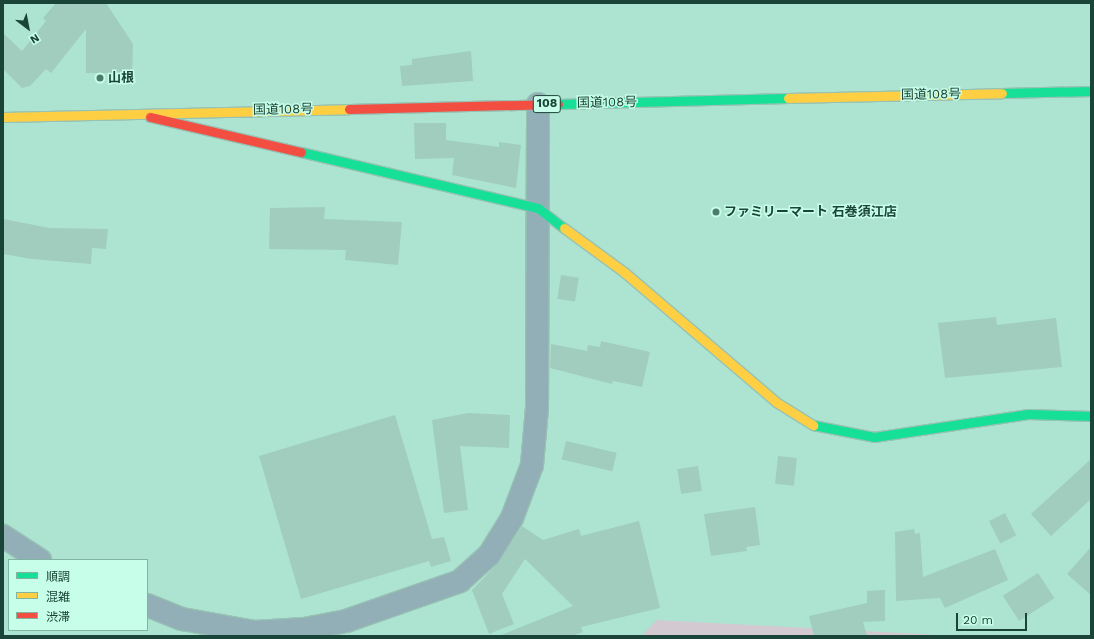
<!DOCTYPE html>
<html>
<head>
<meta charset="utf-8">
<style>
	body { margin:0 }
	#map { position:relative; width:1094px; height:639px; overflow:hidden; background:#ade4d1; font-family:"Work Sans","Noto Sans JP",sans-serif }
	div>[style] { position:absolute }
	.green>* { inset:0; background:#d3c9d0 }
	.building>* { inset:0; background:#a1cdbe; transform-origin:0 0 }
	.roads { filter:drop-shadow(1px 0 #97c2b4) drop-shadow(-1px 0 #97c2b4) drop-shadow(0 1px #97c2b4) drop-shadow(0 -1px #97c2b4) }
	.street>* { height:22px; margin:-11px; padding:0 11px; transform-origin:11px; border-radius:11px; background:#92afb7 }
	.fast>* { height:9px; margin:-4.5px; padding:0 4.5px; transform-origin:4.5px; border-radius:4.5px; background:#16e098 }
	.slow>* { height:9px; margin:-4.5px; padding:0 4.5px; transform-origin:4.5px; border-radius:4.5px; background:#ffcf43 }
	.jam>* { height:9px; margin:-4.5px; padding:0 4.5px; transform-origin:4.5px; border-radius:4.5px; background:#f24e42 }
	.dots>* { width:11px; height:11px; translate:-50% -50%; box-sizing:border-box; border:2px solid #c7fee9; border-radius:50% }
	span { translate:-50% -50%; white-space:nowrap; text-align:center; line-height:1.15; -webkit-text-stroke:3px #c7fee9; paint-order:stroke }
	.shield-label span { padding:1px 3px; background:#c7fee9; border:1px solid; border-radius:3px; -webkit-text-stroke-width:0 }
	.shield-label { font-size:12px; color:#1a4437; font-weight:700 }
	.poi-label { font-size:13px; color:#1a4437; font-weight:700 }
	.left { translate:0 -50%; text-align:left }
	.street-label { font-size:13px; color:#1a4437 }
	.frame { position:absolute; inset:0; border:4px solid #1a4437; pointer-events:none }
	.legend { position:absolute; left:8px; top:559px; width:140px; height:72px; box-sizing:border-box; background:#c7fee9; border:1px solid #82b4a2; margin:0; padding:5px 7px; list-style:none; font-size:12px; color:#1a4437 }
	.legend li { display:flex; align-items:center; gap:8px; height:20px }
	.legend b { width:20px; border:1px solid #82b4a2 }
	.north { position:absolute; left:8px; top:8px; width:40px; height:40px; -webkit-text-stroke:3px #c7fee9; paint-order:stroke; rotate:148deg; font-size:11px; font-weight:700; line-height:16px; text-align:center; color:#1a4437 }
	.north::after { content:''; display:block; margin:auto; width:14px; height:18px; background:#1a4437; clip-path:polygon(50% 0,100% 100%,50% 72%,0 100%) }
	.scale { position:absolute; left:956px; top:613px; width:71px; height:18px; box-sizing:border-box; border:2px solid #1a4437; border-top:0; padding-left:5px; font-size:12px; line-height:14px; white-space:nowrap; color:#1a4437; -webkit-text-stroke:3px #c7fee9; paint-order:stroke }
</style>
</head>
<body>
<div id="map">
	<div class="green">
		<i style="clip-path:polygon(657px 620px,956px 636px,641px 636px)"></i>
	</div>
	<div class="building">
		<i style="clip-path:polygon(56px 3px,106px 3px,133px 44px,132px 73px,86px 73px,86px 29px,51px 73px,46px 69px,30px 86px,22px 88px,3px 69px,3px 33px,22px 51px,46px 21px,43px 18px)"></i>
		<i style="clip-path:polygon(471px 51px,473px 81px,402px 86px,400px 66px,412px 65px,412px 59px)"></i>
		<i style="clip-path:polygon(414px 123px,446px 123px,446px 140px,499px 147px,499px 142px,521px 145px,516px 188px,452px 175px,454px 158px,415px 159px)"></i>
		<i style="clip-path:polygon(325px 207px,324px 219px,402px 222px,398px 265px,345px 260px,346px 250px,269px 249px,270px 208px)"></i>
		<i style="clip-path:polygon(3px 219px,50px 228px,108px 229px,106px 249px,92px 248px,91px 264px,32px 259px,3px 254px)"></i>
		<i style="left:561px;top:275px;width:18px;height:24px;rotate:9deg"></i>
		<i style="clip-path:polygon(996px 317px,997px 325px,1056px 318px,1062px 367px,945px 378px,938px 323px)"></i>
		<i style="clip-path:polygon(601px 341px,650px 352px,642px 387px,613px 381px,612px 384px,550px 368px,551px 344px,587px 351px,588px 345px,600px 347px)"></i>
		<i style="clip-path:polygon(468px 413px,510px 415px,509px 448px,460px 446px,468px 510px,444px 513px,432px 420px)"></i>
		<i style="clip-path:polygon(395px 415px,432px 539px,444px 537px,451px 561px,431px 567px,429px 561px,301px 599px,259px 456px)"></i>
		<i style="left:566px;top:441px;width:52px;height:19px;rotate:13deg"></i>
		<i style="left:778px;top:456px;width:19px;height:28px;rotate:6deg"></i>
		<i style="clip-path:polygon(1091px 459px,1091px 499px,1051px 536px,1031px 514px)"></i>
		<i style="left:698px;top:466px;width:25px;height:21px;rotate:81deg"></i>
		<i style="clip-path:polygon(755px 507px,760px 545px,746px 547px,747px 551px,711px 556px,704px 514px)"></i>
		<i style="left:1005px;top:513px;width:25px;height:18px;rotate:63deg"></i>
		<i style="clip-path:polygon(639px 521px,660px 608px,581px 627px,583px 632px,572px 636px,499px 636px,573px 606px,525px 559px,502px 594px,514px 624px,489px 634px,472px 590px,499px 562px,522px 526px,543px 540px,579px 529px,581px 536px)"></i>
		<i style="clip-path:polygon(914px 529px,915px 534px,920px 533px,923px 577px,995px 549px,1008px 580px,945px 608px,940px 598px,896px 601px,895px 532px)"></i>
		<i style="clip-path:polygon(1091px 547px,1091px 595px,1067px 574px)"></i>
		<i style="left:1038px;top:573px;width:30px;height:42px;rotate:57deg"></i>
		<i style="clip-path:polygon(885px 590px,885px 621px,863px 622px,867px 636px,814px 636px,809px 616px,867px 603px,867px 591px)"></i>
	</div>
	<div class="roads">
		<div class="street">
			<i style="left:3px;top:536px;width:44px;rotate:33deg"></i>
			<i style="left:147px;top:605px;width:38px;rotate:22deg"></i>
			<i style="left:182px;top:619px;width:74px;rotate:10.1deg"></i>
			<i style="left:255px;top:632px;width:49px;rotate:-3.5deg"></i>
			<i style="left:304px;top:629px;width:43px;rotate:-10.8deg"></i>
			<i style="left:346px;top:621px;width:121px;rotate:-19.3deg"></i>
			<i style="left:460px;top:581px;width:39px;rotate:-42deg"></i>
			<i style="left:489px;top:555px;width:44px;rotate:-58.1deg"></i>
			<i style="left:512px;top:518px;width:57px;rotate:-69.3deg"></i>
			<i style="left:532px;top:465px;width:57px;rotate:-85deg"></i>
			<i style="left:537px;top:408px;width:304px;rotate:-89.8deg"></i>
		</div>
		<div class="fast">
			<i style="left:1002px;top:93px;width:89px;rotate:-1.3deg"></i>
			<i style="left:558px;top:104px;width:230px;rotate:-1.5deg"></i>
			<i style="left:301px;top:152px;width:244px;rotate:13.3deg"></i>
			<i style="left:538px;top:208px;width:33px;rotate:38deg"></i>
			<i style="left:813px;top:425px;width:62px;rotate:11.1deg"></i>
			<i style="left:874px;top:437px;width:156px;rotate:-8.5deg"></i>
			<i style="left:1028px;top:414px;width:63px;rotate:1.8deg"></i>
		</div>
		<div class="slow">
			<i style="left:788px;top:98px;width:214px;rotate:-1.3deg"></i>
			<i style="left:3px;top:117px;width:346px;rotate:-1.3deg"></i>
			<i style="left:564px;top:228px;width:74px;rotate:36.3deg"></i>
			<i style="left:624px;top:272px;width:200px;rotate:40.5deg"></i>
			<i style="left:776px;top:402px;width:44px;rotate:31.9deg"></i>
		</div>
		<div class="jam">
			<i style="left:349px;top:109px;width:209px;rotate:-1.4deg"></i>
			<i style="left:150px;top:117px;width:155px;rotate:13.1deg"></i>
		</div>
	</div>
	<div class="dots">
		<i style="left:100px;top:78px;background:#4d7c6d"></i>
		<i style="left:716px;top:212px;background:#4d7c6d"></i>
	</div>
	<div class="shield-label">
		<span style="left:547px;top:104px">108</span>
	</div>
	<div class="poi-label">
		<span class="left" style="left:108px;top:78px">山根</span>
		<span class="left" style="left:724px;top:212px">ファミリーマート 石巻須江店</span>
	</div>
	<div class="street-label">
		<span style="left:931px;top:95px;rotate:-1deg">国道108号</span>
		<span style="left:607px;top:103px;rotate:-1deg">国道108号</span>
		<span style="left:283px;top:110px;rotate:-1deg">国道108号</span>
	</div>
	<div class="frame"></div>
	<ul class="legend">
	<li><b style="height:5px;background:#16e098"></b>順調</li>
	<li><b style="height:5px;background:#ffcf43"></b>混雑</li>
	<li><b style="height:5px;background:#f24e42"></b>渋滞</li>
	</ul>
	<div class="north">N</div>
	<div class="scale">20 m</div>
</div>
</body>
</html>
